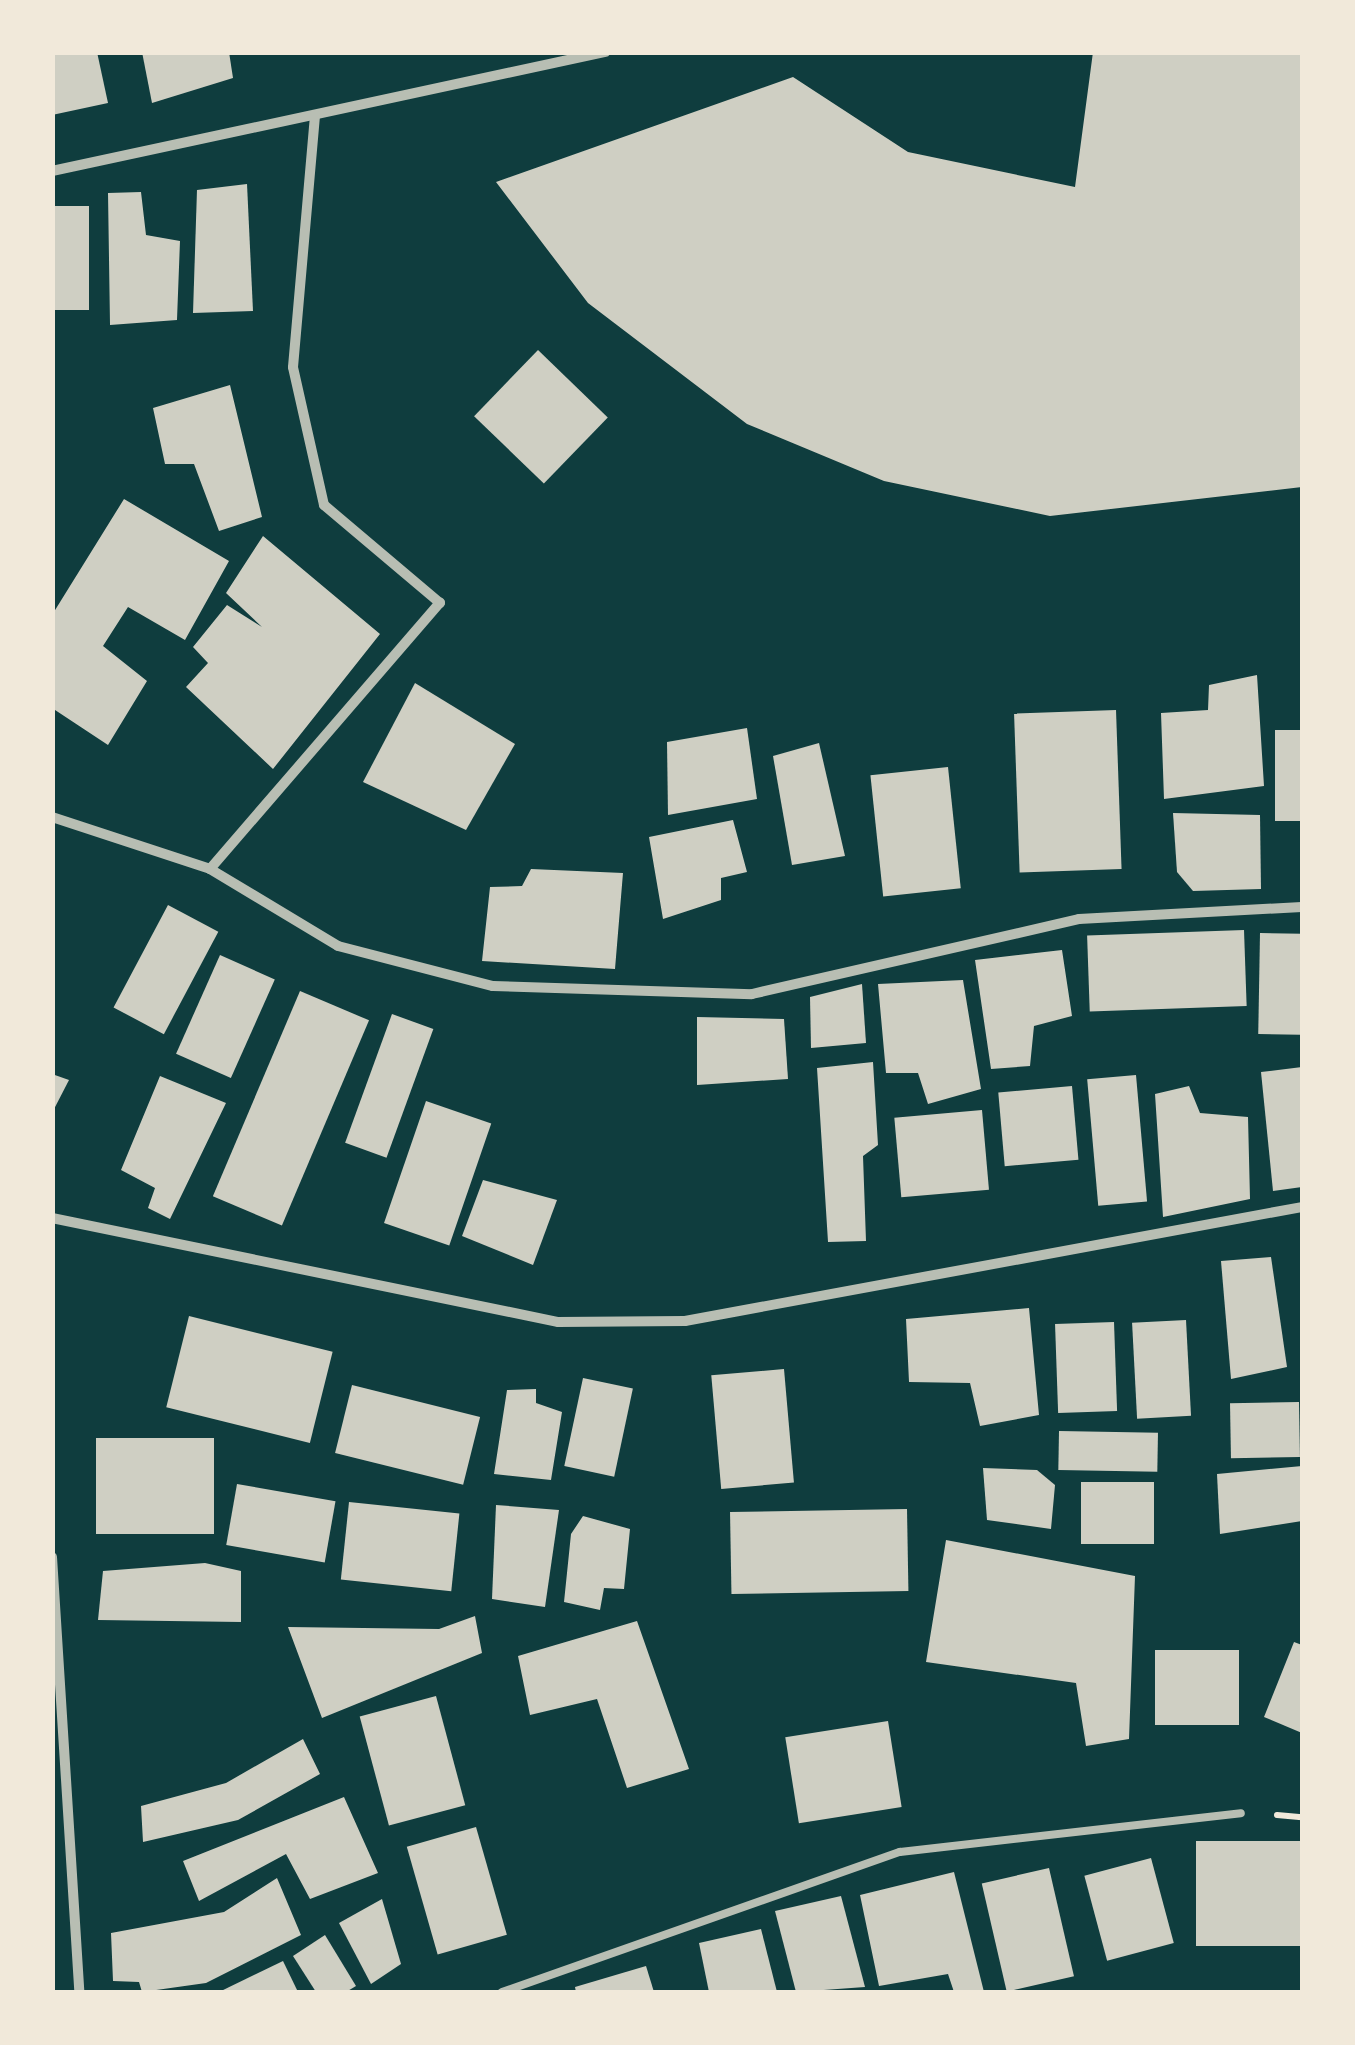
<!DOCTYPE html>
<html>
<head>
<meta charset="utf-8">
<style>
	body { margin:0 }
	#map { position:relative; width:1355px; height:2045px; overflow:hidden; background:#0f3d3e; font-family:"Asap Condensed",sans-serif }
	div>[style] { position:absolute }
	.building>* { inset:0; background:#cfcfc3; transform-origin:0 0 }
	.path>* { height:6px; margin:-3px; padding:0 3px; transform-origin:3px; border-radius:3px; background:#f1e9da }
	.service>* { height:8px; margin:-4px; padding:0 4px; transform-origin:4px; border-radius:4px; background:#b8beb3 }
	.minor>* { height:10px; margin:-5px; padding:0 5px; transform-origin:5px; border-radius:5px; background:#b8beb3 }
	span { translate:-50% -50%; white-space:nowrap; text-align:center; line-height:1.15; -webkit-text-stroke:9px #f1e9da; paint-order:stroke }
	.frame { position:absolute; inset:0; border:55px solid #f1e9da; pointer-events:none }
</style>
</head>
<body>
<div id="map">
	<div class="building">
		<i style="clip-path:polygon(52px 52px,97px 52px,108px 103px,52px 115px)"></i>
		<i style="clip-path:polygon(142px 52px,229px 52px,233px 78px,152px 103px)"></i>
		<i style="clip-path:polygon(1093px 52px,1302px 52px,1302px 487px,1050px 516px,884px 481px,747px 424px,588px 303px,496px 182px,793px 77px,908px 152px,1075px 187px)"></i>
		<i style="clip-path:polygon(247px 184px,253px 311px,193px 313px,197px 190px)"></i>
		<i style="clip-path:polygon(141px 192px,146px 235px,180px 241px,177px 320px,110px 325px,108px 193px)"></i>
		<i style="left:52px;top:206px;width:37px;height:104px"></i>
		<i style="left:538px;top:350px;width:97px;height:92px;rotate:44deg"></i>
		<i style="clip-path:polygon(230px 385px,262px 517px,219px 531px,194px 464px,165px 464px,153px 408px)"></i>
		<i style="clip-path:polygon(124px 499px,229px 561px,185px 640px,128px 607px,103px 646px,147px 681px,108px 745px,52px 708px,52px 615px)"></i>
		<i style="clip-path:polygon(263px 536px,380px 634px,273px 769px,186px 687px,208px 663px,193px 647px,227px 605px,262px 627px,226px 593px)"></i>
		<i style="clip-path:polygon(1257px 675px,1264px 786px,1164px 799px,1161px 713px,1208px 710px,1209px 685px)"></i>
		<i style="clip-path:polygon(415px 683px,515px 744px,466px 830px,363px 782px)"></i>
		<i style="left:1116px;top:710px;width:159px;height:102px;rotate:88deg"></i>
		<i style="clip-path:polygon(747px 728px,757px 799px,668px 815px,667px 742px)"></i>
		<i style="left:1302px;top:730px;width:91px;height:27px;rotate:90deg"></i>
		<i style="clip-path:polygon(819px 743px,845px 856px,792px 865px,773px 756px)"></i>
		<i style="left:948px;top:767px;width:122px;height:78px;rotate:84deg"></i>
		<i style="clip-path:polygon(1173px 813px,1260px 815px,1261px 889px,1193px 891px,1177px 872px)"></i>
		<i style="clip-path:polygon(733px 820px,747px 872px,721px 878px,721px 900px,663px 919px,649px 837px)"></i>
		<i style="clip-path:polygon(531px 869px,623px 873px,615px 969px,482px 961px,490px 887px,522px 886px)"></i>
		<i style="left:168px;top:905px;width:57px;height:116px;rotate:28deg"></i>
		<i style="left:1244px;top:930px;width:76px;height:157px;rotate:88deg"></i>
		<i style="left:1260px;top:933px;width:42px;height:101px;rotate:1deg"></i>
		<i style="clip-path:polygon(1062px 950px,1072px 1016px,1034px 1026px,1030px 1066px,991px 1069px,975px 960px)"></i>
		<i style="left:220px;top:955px;width:60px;height:108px;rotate:24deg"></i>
		<i style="clip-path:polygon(963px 980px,981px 1089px,928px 1104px,918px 1073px,886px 1073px,878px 984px)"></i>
		<i style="clip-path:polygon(862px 984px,866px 1043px,811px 1048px,810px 997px)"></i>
		<i style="left:300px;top:991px;width:75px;height:223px;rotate:23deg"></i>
		<i style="left:392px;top:1014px;width:44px;height:137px;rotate:20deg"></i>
		<i style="clip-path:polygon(697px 1017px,784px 1019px,788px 1079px,697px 1085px)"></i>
		<i style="clip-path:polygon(873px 1062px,878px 1145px,863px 1156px,866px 1241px,828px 1242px,817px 1068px)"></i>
		<i style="clip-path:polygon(1302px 1067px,1302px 1187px,1273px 1191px,1261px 1072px)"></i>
		<i style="clip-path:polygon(52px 1074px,69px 1080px,52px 1113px)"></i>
		<i style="left:1136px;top:1075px;width:127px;height:49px;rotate:85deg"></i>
		<i style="clip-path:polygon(160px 1076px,226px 1103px,170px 1219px,148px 1208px,155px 1188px,121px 1170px)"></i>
		<i style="left:1072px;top:1086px;width:74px;height:74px;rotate:85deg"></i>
		<i style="clip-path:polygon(1189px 1086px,1200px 1113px,1248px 1117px,1250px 1199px,1163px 1217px,1155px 1094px)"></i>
		<i style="left:426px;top:1101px;width:69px;height:129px;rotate:19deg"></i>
		<i style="left:982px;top:1110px;width:80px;height:88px;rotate:85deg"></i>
		<i style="clip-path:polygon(483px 1180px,557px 1200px,533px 1265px,462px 1236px)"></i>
		<i style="clip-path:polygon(1271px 1257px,1287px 1367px,1231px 1379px,1221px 1261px)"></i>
		<i style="clip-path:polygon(1029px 1308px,1039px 1415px,980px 1426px,970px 1383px,909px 1382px,906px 1319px)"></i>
		<i style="left:189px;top:1316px;width:148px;height:94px;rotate:14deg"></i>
		<i style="left:1186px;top:1320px;width:96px;height:54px;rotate:87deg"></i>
		<i style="left:1114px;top:1322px;width:89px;height:59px;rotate:88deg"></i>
		<i style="left:784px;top:1369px;width:114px;height:73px;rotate:85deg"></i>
		<i style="left:583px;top:1378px;width:51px;height:90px;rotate:12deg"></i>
		<i style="left:352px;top:1385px;width:132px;height:70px;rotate:14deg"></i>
		<i style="clip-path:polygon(536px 1389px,536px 1403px,562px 1412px,551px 1480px,494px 1474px,507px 1390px)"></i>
		<i style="left:1299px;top:1402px;width:55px;height:69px;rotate:89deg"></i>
		<i style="left:1059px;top:1431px;width:99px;height:39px;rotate:1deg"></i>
		<i style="left:96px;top:1438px;width:118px;height:96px"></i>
		<i style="clip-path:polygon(1302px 1466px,1302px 1521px,1220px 1534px,1217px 1474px)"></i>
		<i style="clip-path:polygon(983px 1468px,1037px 1470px,1055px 1485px,1051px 1529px,987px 1520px)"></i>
		<i style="left:1081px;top:1482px;width:73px;height:62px"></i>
		<i style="left:237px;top:1484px;width:100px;height:62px;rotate:10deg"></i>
		<i style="left:349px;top:1502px;width:111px;height:78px;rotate:6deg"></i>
		<i style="clip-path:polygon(496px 1505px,559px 1510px,545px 1607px,492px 1599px)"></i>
		<i style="left:907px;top:1509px;width:82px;height:177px;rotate:89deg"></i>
		<i style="clip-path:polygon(583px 1516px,630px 1529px,624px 1589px,604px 1588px,600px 1610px,564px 1602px,571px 1534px)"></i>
		<i style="clip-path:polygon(946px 1540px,1135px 1576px,1129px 1739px,1086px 1746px,1076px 1683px,926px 1662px)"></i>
		<i style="clip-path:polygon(205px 1563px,241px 1571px,241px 1622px,98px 1620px,103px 1571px)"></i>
		<i style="clip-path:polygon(475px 1616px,482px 1653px,322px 1718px,288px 1627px,439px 1629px)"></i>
		<i style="clip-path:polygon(637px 1621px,689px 1769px,627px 1788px,597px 1699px,530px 1715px,518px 1656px)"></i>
		<i style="clip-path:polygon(1294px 1642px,1302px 1645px,1302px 1733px,1264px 1717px)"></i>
		<i style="left:1239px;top:1650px;width:75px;height:84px;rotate:90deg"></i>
		<i style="left:436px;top:1696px;width:113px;height:79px;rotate:75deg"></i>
		<i style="left:888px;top:1721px;width:87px;height:104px;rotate:81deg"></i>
		<i style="clip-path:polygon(303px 1739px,320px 1774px,238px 1820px,143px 1842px,141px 1806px,226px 1783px)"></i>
		<i style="clip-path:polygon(344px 1797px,378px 1873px,310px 1899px,286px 1854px,199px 1901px,183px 1861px)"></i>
		<i style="left:476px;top:1827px;width:112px;height:72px;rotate:74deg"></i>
		<i style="left:1196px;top:1841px;width:106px;height:105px"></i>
		<i style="left:1151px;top:1858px;width:88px;height:69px;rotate:75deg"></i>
		<i style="left:1049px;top:1868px;width:111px;height:69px;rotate:77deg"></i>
		<i style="clip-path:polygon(954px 1872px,984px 1992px,954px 1992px,948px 1974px,879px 1986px,860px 1895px)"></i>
		<i style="clip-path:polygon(277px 1878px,301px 1935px,206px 1983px,142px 1992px,139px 1982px,113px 1981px,111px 1933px,224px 1912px)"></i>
		<i style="clip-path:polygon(841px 1896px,865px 1987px,796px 1992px,775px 1911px)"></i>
		<i style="clip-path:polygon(382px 1899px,401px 1964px,371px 1984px,339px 1923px)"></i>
		<i style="clip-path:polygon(761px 1929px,777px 1992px,709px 1992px,699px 1943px)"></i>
		<i style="clip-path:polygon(325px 1935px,356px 1986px,346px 1992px,316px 1992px,293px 1956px)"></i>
		<i style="clip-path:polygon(283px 1961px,298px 1992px,219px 1992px)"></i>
		<i style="clip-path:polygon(646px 1966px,654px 1992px,576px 1992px,575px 1987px)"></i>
	</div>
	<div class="path">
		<i style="left:1277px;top:1815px;width:25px;rotate:5deg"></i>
	</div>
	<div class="service">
		<i style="left:502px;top:1992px;width:422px;rotate:-19.4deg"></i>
		<i style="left:900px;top:1852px;width:343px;rotate:-6.5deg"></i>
	</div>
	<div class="minor">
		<i style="left:52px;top:171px;width:566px;rotate:-12.14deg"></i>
		<i style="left:52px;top:817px;width:166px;rotate:18.2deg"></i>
		<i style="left:210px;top:869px;width:149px;rotate:31deg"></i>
		<i style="left:338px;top:946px;width:160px;rotate:14.5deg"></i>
		<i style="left:493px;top:986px;width:259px;rotate:1.8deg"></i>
		<i style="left:752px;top:994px;width:335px;rotate:-12.9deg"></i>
		<i style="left:1079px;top:919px;width:223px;rotate:-3.1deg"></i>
		<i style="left:210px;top:869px;width:352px;rotate:-49.2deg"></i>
		<i style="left:440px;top:603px;width:152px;rotate:-139.8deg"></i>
		<i style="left:324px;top:505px;width:141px;rotate:-102.7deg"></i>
		<i style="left:293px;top:367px;width:253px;rotate:-85deg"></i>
		<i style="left:52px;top:1218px;width:517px;rotate:11.61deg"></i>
		<i style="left:558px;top:1322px;width:127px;rotate:-0.5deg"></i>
		<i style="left:685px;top:1321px;width:627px;rotate:-10.47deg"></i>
		<i style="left:52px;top:1557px;width:436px;rotate:86.4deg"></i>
	</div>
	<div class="frame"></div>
</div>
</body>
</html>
